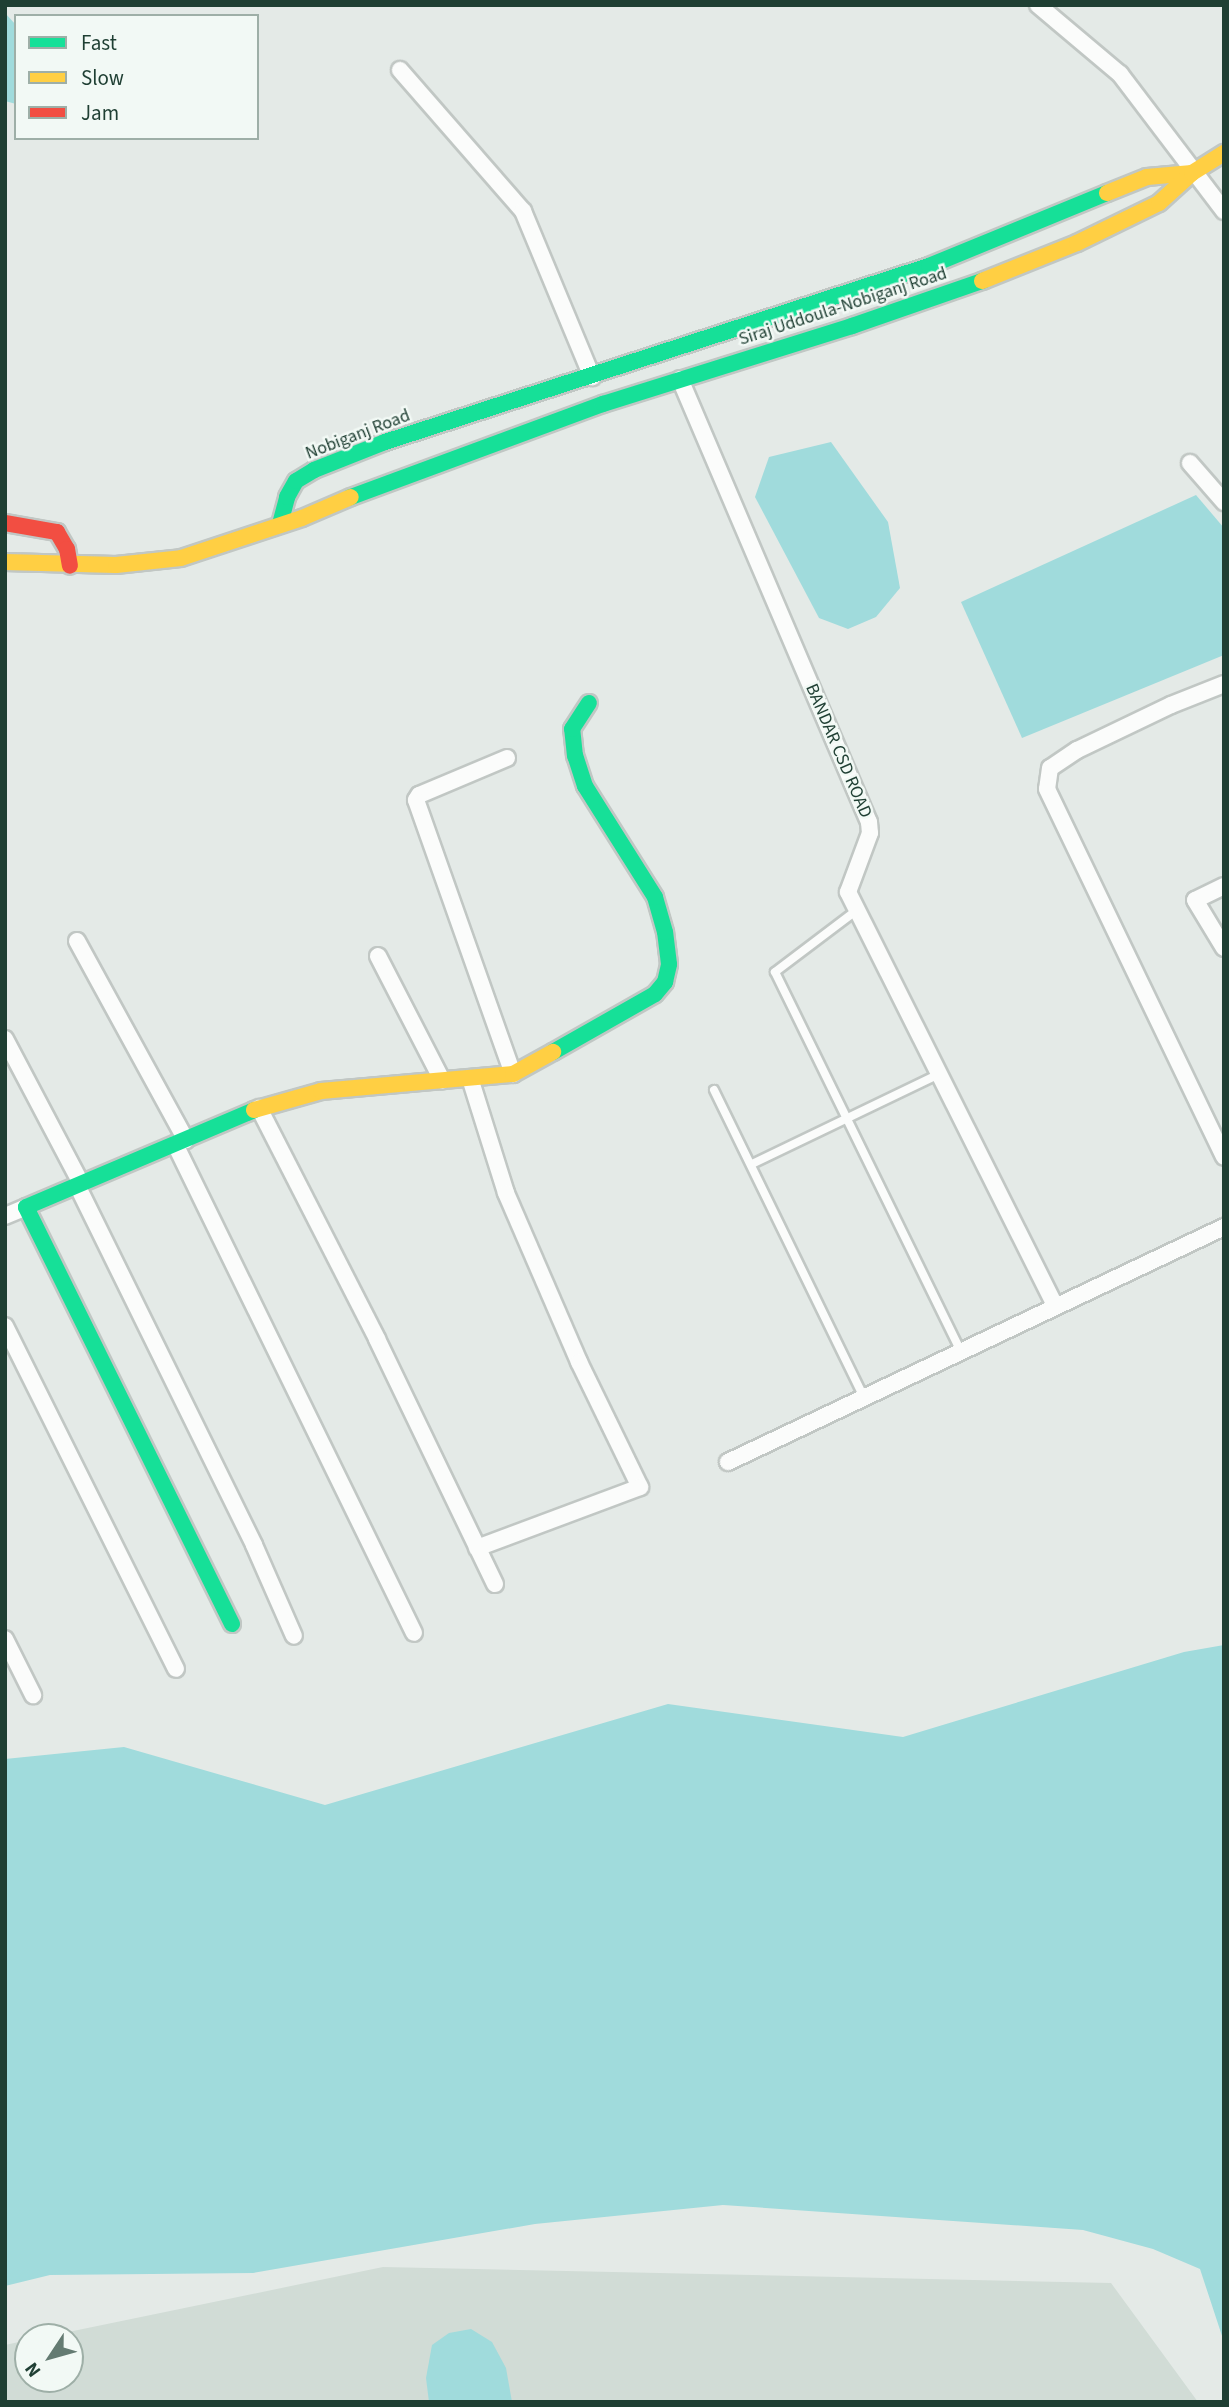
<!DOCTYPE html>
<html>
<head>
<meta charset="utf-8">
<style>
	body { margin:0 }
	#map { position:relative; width:1229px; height:2407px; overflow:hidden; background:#e4eae7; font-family:"Source Sans 3",sans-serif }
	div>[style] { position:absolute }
	.built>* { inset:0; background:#d1dcd6 }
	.water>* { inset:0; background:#a0dbdc }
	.roads { filter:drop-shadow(2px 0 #c1c7c4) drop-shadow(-2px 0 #c1c7c4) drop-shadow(0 2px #c1c7c4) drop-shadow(0 -2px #c1c7c4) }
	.lane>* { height:8px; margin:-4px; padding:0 4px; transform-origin:4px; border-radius:4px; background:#fbfcfb }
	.street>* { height:16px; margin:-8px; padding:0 8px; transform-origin:8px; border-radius:8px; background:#fbfcfb }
	.fast>* { height:16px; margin:-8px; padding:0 8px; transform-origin:8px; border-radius:8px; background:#16e098 }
	.slow>* { height:16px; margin:-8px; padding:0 8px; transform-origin:8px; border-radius:8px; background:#ffcf43 }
	.jam>* { height:16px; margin:-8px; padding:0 8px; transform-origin:8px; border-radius:8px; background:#f24e42 }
	span { translate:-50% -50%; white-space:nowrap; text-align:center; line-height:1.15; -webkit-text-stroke:5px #f2f9f5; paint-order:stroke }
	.street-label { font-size:18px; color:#1f3f33 }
	.frame { position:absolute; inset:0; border:7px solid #1f3f33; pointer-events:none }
	.legend { position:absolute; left:14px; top:14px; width:245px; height:126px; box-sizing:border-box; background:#f2f9f5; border:2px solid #9eafa7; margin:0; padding:9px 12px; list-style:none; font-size:21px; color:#1f3f33 }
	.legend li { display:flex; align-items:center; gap:14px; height:35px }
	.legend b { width:35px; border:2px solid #9eafa7 }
	.north { position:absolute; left:14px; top:2323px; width:70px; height:70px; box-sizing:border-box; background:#f2f9f5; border:2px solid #9eafa7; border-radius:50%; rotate:234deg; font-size:19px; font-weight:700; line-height:28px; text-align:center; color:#1f3f33 }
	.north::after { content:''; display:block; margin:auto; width:24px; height:32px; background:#647b72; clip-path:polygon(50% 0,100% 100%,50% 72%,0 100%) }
</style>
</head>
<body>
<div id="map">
	<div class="built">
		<i style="clip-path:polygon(383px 2267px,1111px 2283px,1198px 2402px,5px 2402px,5px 2345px,28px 2340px,28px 2379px,70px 2379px,70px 2337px,44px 2337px)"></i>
	</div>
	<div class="water">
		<i style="clip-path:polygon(5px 13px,16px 25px,16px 104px,5px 101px)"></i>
		<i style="clip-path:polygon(831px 442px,888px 522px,900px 588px,876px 617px,848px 629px,819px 618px,755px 497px,769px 457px)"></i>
		<i style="clip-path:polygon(1196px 495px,1224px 528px,1224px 655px,1022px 738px,961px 602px)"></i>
		<i style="clip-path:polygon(1224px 1645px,1224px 2342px,1200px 2269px,1153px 2249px,1083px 2230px,723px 2205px,535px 2224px,253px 2273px,50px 2275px,5px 2286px,5px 1759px,124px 1747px,325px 1805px,668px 1704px,903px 1737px,1184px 1652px)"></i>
		<i style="clip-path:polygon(471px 2329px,492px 2342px,506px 2368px,512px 2402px,429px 2402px,426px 2378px,432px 2345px,449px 2333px)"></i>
	</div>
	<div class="roads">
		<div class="lane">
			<i style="left:857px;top:910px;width:103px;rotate:142.9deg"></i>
			<i style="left:775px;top:972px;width:421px;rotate:63.9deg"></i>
			<i style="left:714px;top:1090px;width:340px;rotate:64deg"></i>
			<i style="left:752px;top:1164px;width:208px;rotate:-25.7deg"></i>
		</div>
		<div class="street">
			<i style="left:1038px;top:5px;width:107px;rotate:40.1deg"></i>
			<i style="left:1120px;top:74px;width:172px;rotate:52.8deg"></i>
			<i style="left:400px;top:70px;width:187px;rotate:48.9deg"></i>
			<i style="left:523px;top:211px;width:180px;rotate:67.4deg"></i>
			<i style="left:680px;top:379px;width:482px;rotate:66.9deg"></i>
			<i style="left:869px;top:822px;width:11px;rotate:85deg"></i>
			<i style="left:870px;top:833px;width:63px;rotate:110.4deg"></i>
			<i style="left:848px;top:892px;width:462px;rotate:63.4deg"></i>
			<i style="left:1190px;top:463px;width:52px;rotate:48.9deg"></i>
			<i style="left:1224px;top:684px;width:57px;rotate:158.4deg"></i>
			<i style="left:1171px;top:705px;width:104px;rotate:154.4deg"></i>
			<i style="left:1077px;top:750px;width:32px;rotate:146deg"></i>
			<i style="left:1050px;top:768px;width:21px;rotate:98deg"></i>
			<i style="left:1047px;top:789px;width:408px;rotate:64.3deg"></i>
			<i style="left:507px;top:758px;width:95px;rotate:157.2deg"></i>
			<i style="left:419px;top:795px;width:6px;rotate:121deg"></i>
			<i style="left:416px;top:800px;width:291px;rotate:70.5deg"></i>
			<i style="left:1224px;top:886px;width:32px;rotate:154deg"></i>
			<i style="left:1195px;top:900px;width:56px;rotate:58.9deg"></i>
			<i style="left:77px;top:941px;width:227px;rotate:61.3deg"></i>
			<i style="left:378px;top:956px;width:140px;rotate:62.7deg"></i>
			<i style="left:5px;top:1039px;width:163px;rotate:62.2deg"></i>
			<i style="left:470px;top:1078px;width:121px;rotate:72.6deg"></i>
			<i style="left:506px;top:1193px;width:184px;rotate:66.6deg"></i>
			<i style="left:579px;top:1362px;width:139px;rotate:64deg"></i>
			<i style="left:640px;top:1487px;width:174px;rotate:159.5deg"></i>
			<i style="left:259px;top:1108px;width:259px;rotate:62.9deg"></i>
			<i style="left:377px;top:1339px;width:272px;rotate:64.3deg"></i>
			<i style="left:175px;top:1144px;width:544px;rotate:63.95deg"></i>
			<i style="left:77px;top:1185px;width:401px;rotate:63.8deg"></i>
			<i style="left:254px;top:1545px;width:99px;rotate:66.3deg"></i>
			<i style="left:5px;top:1216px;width:23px;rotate:-23deg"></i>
			<i style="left:5px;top:1326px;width:383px;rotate:63.5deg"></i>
			<i style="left:728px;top:1462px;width:549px;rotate:-25.35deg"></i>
			<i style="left:5px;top:1639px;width:63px;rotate:63.4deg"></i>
		</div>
		<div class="fast">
			<i style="left:351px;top:497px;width:269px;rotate:-20.3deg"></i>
			<i style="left:603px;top:404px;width:261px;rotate:-17.4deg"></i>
			<i style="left:852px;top:326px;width:138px;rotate:-19.1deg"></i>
			<i style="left:280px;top:524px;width:28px;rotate:-75deg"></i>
			<i style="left:287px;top:497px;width:18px;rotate:-61deg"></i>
			<i style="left:296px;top:481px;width:21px;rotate:-31deg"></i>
			<i style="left:314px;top:470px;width:76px;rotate:-21.5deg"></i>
			<i style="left:385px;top:442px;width:572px;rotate:-17.93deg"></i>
			<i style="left:929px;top:266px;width:192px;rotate:-22.3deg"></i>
			<i style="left:553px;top:1052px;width:117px;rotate:-29.6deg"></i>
			<i style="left:655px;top:994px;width:16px;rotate:-50deg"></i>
			<i style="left:665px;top:982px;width:18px;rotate:-77deg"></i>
			<i style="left:669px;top:964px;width:32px;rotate:-97deg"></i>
			<i style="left:665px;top:932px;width:36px;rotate:-106deg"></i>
			<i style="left:655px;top:897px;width:131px;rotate:-122.2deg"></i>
			<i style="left:585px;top:786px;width:32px;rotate:-108deg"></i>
			<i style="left:575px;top:756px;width:27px;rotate:-96deg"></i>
			<i style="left:572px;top:729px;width:31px;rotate:-57deg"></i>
			<i style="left:232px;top:1624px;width:465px;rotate:-116.3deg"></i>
			<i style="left:26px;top:1207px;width:248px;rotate:-23deg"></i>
		</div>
		<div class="slow">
			<i style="left:1107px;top:193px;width:43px;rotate:-21.8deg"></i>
			<i style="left:1147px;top:177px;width:45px;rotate:-5.1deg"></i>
			<i style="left:982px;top:281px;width:102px;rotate:-21.8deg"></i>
			<i style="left:1077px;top:243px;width:91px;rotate:-26deg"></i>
			<i style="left:1159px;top:203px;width:45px;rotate:-42.3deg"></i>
			<i style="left:1192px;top:173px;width:38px;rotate:-32deg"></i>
			<i style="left:5px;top:562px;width:111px;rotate:1.5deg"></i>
			<i style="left:116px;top:565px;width:65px;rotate:-6.1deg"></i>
			<i style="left:181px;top:558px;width:127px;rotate:-18.3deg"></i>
			<i style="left:302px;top:518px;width:53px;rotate:-23.2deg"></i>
			<i style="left:254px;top:1110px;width:70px;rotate:-15.8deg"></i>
			<i style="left:321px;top:1091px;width:193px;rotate:-5.1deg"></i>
			<i style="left:513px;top:1074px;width:46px;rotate:-28.8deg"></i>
		</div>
		<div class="jam">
			<i style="left:5px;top:523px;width:53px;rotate:9.8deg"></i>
			<i style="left:57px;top:532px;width:20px;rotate:60deg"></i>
			<i style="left:67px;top:549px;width:17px;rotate:80deg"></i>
		</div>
	</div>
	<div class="street-label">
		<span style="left:843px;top:307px;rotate:-18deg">Siraj Uddoula-Nobiganj Road</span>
		<span style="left:358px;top:435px;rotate:-21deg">Nobiganj Road</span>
		<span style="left:838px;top:751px;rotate:67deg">BANDAR CSD ROAD</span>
	</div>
	<div class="frame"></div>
	<ul class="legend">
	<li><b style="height:9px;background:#16e098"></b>Fast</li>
	<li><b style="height:9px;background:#ffcf43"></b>Slow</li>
	<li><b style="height:9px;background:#f24e42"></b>Jam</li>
	</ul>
	<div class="north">N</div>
</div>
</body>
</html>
